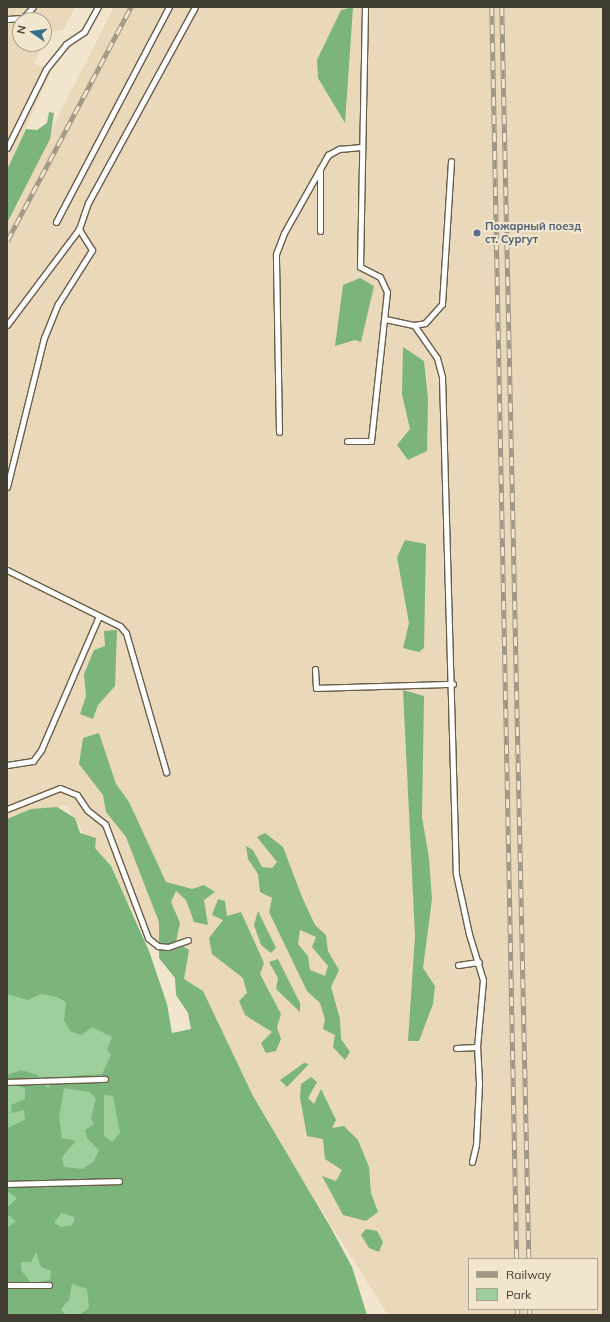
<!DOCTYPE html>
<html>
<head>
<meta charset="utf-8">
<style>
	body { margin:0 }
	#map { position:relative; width:610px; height:1322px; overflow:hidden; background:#f2e5cd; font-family:Mulish,sans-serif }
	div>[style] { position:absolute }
	.built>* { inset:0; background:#e9d8ba }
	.green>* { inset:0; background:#9ccf9c }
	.forest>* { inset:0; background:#7bb57c }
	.roads { filter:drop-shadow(1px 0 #695d49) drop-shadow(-1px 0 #695d49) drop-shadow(0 1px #695d49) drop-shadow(0 -1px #695d49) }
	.service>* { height:5px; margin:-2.5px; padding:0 2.5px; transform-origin:2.5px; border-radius:2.5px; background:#fff }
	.rail>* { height:4.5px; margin-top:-2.25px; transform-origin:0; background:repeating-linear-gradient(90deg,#f2e5cd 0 9px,#a09685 0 18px); box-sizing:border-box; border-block:1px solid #a09685 }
	.dots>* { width:11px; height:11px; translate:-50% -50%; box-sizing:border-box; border:2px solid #f2e5cd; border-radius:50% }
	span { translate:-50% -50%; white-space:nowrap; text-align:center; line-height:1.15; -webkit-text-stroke:4px #f2e5cd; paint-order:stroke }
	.service-label { font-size:11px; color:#4e5e75; font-weight:700 }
	.left { translate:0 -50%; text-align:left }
	.frame { position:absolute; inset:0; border:8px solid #413c32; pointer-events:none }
	.legend { position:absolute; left:468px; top:1258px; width:130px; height:52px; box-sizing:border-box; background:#f2e5cd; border:1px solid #aba18f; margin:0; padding:5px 7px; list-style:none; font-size:12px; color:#413c32 }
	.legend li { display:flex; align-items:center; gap:8px; height:20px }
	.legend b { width:20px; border:1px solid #aba18f }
	.north { position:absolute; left:12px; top:12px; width:40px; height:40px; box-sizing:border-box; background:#f2e5cd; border:1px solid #aba18f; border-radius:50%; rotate:283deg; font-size:11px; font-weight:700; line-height:16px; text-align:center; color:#413c32 }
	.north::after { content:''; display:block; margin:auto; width:14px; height:18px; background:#367089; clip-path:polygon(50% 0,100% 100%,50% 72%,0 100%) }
</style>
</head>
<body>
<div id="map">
	<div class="built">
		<i style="clip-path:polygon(7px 7px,75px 7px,64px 29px,48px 34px,44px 42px,44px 20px,20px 20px,20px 44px,43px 44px,34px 63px,51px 72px,7px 169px)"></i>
		<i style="clip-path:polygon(evenodd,114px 7px,603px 7px,603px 1315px,388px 1315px,66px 805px,7px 828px,7px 217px,114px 7px,469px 1259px,597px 1259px,597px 1309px,469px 1309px,469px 1259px)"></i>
	</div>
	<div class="green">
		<i style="clip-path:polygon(7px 976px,120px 1018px,163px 1315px,7px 1315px)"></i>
	</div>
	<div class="forest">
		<i style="clip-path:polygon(353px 7px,345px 123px,318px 78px,317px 60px,341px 10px)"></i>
		<i style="clip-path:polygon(49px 112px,54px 113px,50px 139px,7px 223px,7px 170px,26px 129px,37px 130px,47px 123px)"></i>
		<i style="clip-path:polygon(360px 278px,374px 286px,361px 342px,355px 340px,335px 346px,343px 285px)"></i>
		<i style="clip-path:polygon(403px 347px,424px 361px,428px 399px,427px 451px,408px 460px,397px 445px,410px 429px,402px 394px)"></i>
		<i style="clip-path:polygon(405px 540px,426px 544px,424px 648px,419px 652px,403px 648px,409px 623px,397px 557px)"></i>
		<i style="clip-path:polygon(117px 630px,115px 686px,98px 705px,93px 719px,80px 714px,86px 696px,84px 674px,94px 650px,105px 646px,104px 631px)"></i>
		<i style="clip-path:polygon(403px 690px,424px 696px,422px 817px,429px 858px,432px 899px,423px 968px,435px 986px,433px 1004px,419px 1041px,408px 1041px,415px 936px)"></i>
		<i style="clip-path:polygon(evenodd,99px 733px,116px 784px,129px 802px,166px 882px,192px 889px,204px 885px,215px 892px,204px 900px,208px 925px,194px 922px,186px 900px,176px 891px,171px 902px,180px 923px,176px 942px,189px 950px,184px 979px,203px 991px,253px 1096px,331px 1228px,352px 1267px,367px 1315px,79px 1315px,89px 1308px,87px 1289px,72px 1284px,69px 1300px,61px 1309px,65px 1315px,7px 1315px,7px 1228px,16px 1221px,7px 1214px,7px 1208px,17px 1198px,7px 1191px,7px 1128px,25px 1120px,24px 1110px,12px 1113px,11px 1105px,25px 1099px,25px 1088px,7px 1083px,7px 1075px,21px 1070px,37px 1075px,48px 1088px,55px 1077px,102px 1074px,111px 1055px,107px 1050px,112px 1037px,92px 1027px,82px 1035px,71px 1032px,64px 1021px,66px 1002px,57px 997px,41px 994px,28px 1000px,7px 994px,7px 819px,31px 809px,57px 807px,75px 818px,80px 833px,96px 838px,95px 848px,111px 866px,149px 951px,167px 1004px,172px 1033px,191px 1029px,188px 1013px,176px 995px,175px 978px,159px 958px,159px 922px,126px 837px,106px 812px,103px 795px,79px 764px,83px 738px,99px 733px,64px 1088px,89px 1092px,96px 1098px,91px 1118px,94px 1124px,85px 1130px,87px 1138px,99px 1150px,94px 1161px,83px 1169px,64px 1167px,62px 1157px,76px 1141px,62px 1138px,59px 1117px,64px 1088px,99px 733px,104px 1095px,113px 1096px,120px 1133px,112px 1142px,104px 1136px,104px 1095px,99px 733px,61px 1213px,75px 1217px,72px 1225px,61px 1227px,54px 1223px,61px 1213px,99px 733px,36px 1252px,41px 1267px,51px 1271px,50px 1280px,31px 1283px,21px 1270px,21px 1262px,31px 1262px,36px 1252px)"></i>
		<i style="clip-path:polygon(evenodd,265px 833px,283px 847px,302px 897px,315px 925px,326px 935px,328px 951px,339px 970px,331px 987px,340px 1019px,341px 1039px,350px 1052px,345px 1060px,333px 1047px,335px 1035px,323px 1029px,325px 1019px,320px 1003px,307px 991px,269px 912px,272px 898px,260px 892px,258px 874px,248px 859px,246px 846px,253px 850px,262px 867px,272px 868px,277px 862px,257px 837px,265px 833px,300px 930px,316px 937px,312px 947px,328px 966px,325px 976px,310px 970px,308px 956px,298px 944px,300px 930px)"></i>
		<i style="clip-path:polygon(218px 899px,225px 901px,227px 916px,241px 912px,264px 963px,260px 974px,281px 1014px,277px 1027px,281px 1039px,276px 1051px,266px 1053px,261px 1043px,272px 1032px,245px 1015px,239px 1001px,247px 993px,243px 978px,212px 954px,209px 938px,223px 920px,212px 915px)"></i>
		<i style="clip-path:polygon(258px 911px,276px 948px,271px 953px,261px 945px,254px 925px)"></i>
		<i style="clip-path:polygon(278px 959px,300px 1003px,300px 1012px,276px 989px,278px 978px,269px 962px)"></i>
		<i style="clip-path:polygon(304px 1063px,309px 1064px,287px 1087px,280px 1080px)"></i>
		<i style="clip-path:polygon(311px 1077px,317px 1082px,308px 1098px,314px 1104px,321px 1089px,336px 1120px,332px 1128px,344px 1126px,358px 1140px,369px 1167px,371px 1193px,378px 1212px,366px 1221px,343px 1215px,322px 1176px,336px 1181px,342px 1170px,325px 1159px,323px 1139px,307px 1136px,300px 1098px,301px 1084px)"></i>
		<i style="clip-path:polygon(366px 1229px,377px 1231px,383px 1242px,379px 1252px,369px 1248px,361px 1235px)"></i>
	</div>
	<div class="roads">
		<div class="service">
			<i style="left:7px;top:19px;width:16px;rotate:-4deg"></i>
			<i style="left:23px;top:18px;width:15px;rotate:-48deg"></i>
			<i style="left:7px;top:148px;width:88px;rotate:-63.7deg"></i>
			<i style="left:46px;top:69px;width:32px;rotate:-51deg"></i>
			<i style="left:66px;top:44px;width:22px;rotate:-34deg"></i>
			<i style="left:84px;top:32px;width:29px;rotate:-61deg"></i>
			<i style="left:320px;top:168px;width:63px;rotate:90deg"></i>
			<i style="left:56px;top:222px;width:243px;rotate:-62.3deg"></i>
			<i style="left:385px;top:319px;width:30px;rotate:12deg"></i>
			<i style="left:414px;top:325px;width:11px;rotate:-10deg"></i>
			<i style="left:425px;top:323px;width:25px;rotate:-48deg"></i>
			<i style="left:442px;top:304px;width:143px;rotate:-86.4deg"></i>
			<i style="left:7px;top:325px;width:120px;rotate:-53.1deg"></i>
			<i style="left:79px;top:229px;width:28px;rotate:-71deg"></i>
			<i style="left:88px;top:203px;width:223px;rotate:-61.4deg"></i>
			<i style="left:414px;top:325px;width:40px;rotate:55.1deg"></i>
			<i style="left:437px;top:358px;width:20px;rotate:75deg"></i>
			<i style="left:442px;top:377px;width:497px;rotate:88.4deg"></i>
			<i style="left:456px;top:874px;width:61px;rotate:77.8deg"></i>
			<i style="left:469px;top:934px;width:48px;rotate:73.1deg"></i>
			<i style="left:483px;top:980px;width:67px;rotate:95.1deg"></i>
			<i style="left:477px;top:1047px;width:21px;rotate:177deg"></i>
			<i style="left:279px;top:432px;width:178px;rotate:-91deg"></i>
			<i style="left:276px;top:254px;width:22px;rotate:-69deg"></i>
			<i style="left:284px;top:233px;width:90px;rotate:-60.6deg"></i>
			<i style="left:328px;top:155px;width:13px;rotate:-29deg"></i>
			<i style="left:339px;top:149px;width:23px;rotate:-5deg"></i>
			<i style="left:347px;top:441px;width:24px"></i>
			<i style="left:371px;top:441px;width:150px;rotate:-83.9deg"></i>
			<i style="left:387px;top:292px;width:17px;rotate:-115deg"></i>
			<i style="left:380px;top:277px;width:22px;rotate:-153deg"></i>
			<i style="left:360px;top:267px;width:260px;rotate:-88.9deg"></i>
			<i style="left:7px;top:487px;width:154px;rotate:-76.1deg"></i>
			<i style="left:44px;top:338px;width:37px;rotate:-68deg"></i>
			<i style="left:58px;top:304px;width:64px;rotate:-57.8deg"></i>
			<i style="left:92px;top:250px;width:25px;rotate:-122deg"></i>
			<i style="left:7px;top:570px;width:126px;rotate:26.4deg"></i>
			<i style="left:120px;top:626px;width:9px;rotate:49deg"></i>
			<i style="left:126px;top:633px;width:145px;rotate:73.9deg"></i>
			<i style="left:315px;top:669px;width:19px;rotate:87deg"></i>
			<i style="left:316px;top:688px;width:137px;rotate:-1.7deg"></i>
			<i style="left:7px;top:765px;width:26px;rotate:-9deg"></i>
			<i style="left:33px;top:761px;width:14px;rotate:-54deg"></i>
			<i style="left:41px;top:750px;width:146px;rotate:-66.6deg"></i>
			<i style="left:7px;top:809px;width:57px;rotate:-21.6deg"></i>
			<i style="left:60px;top:788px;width:18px;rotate:22deg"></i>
			<i style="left:77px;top:795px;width:18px;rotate:56deg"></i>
			<i style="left:87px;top:810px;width:23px;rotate:38deg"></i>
			<i style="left:105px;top:824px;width:122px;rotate:69.3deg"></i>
			<i style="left:148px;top:938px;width:13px;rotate:39deg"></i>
			<i style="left:158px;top:946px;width:10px;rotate:6deg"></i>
			<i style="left:168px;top:947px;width:21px;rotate:-19deg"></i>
			<i style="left:458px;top:965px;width:21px;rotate:-8deg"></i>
			<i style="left:7px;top:1082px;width:98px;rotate:-1.8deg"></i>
			<i style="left:472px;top:1162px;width:17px;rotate:-77deg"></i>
			<i style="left:476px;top:1145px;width:62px;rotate:-87.2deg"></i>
			<i style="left:479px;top:1083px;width:36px;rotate:-93deg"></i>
			<i style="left:7px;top:1184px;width:112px;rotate:-1.5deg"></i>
			<i style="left:7px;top:1285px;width:42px"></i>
		</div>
	</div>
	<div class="rail">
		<i style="left:492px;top:7px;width:1252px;rotate:88.86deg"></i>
		<i style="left:502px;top:7px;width:1252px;rotate:88.76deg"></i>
		<i style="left:7px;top:241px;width:265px;rotate:-62.1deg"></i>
		<i style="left:518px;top:1309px;width:6px;rotate:90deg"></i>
		<i style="left:530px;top:1309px;width:6px;rotate:90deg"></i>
	</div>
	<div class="dots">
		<i style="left:477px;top:233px;background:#5c6f8a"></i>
	</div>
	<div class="service-label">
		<span class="left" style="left:485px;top:233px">Пожарный поезд<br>ст. Сургут</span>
	</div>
	<div class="frame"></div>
	<ul class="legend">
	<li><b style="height:5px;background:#a09685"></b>Railway</li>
	<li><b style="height:11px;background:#9ccf9c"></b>Park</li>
	</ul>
	<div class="north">N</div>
</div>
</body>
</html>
